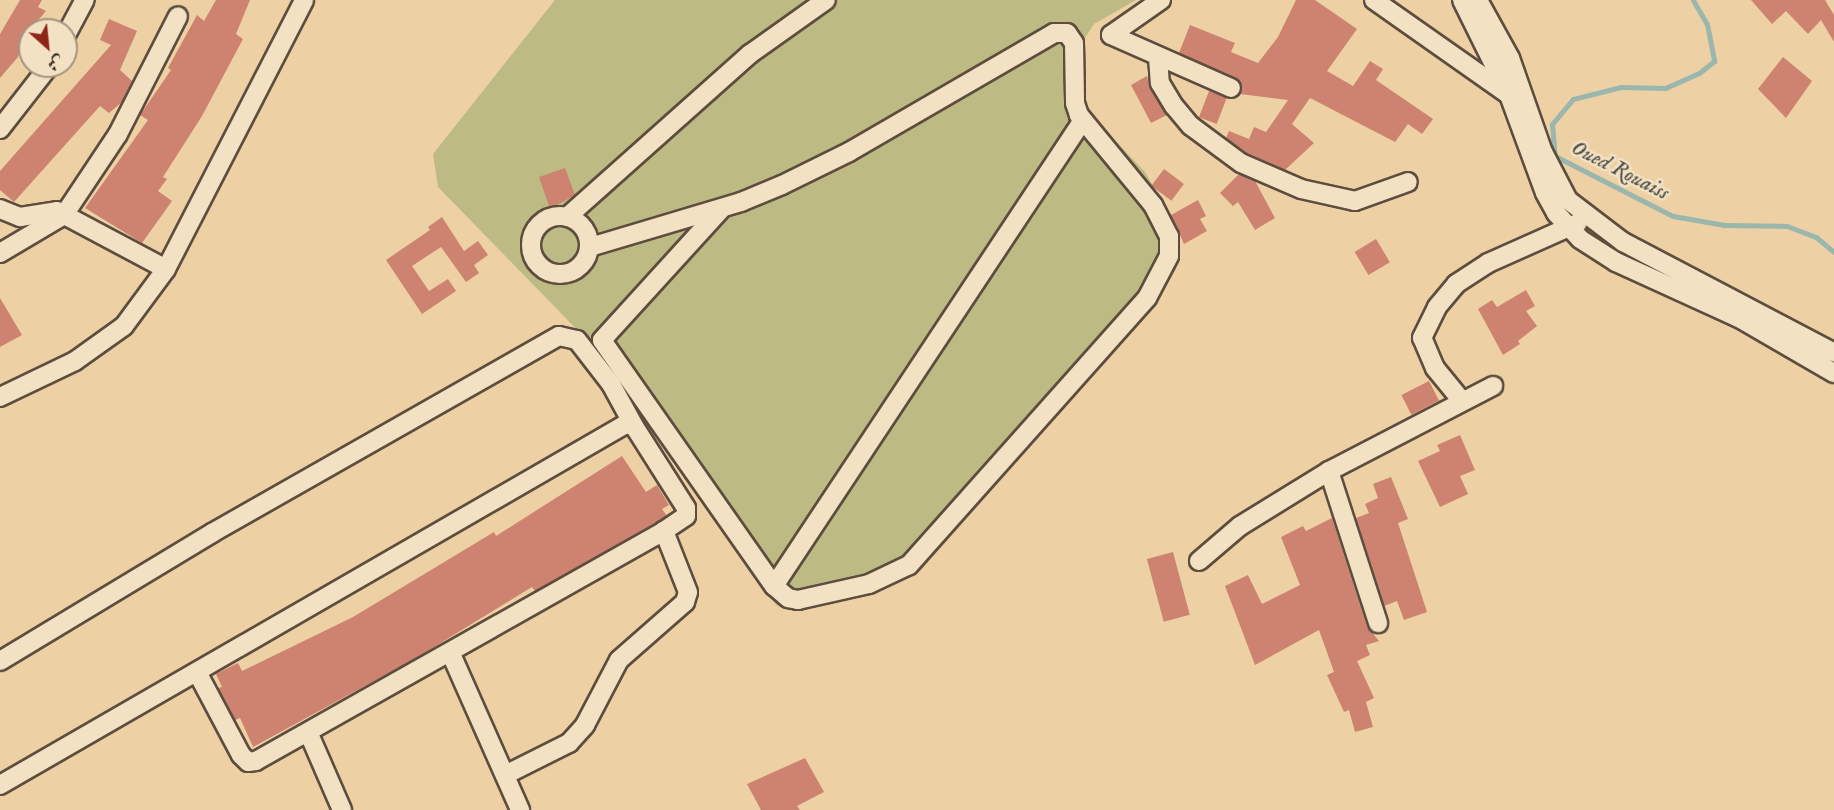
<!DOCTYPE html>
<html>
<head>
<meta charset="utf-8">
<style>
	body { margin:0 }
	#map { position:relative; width:1834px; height:810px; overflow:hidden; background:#edd1a5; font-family:"IM FELL English",Amiri,serif }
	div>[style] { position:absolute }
	.green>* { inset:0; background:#bdba83 }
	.stream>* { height:5px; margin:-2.5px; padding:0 2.5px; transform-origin:2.5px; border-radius:2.5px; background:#9ab6ad }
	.building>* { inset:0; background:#cd836f; transform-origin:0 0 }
	.roads { filter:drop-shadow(2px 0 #5d4d3e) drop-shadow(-2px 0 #5d4d3e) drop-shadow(0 2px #5d4d3e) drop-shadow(0 -2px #5d4d3e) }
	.minor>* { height:18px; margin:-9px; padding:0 9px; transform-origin:9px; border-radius:9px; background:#f3e1c4 }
	.minor>.ring { margin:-9px; padding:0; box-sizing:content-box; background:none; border:18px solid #f3e1c4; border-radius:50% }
	span { translate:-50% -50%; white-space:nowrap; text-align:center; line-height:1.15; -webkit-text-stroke:5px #f3e1c4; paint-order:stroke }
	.water-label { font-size:22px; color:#4e4e47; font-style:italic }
	.north { position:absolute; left:18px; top:18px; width:60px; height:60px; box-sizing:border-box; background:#f3e1c4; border:2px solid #a49480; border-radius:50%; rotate:153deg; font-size:16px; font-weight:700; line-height:24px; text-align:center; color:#2d211b }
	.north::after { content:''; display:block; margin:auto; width:21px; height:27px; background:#8f2418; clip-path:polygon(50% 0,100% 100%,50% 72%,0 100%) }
</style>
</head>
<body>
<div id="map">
	<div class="green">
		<i style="clip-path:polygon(555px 0,1136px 0,1094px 24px,1085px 38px,1086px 110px,1145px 172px,1170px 215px,1180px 242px,1177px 267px,1158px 301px,920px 571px,881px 590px,792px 610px,776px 605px,591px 344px,438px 187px,433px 154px)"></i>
	</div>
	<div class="stream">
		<i style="left:1693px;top:0;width:28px;rotate:60deg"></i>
		<i style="left:1707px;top:24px;width:38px;rotate:79deg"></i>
		<i style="left:1714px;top:61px;width:19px;rotate:141deg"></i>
		<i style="left:1699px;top:73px;width:36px;rotate:156deg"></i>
		<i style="left:1666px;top:88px;width:45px;rotate:-178.7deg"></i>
		<i style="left:1621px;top:87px;width:49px;rotate:166deg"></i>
		<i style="left:1573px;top:99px;width:33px;rotate:130deg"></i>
		<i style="left:1552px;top:124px;width:32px;rotate:85deg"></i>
		<i style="left:1555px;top:156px;width:132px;rotate:27deg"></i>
		<i style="left:1673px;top:216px;width:52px;rotate:10deg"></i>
		<i style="left:1724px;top:225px;width:63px;rotate:0.9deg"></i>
		<i style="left:1787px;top:226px;width:31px;rotate:21deg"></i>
		<i style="left:1816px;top:237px;width:23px;rotate:40deg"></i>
	</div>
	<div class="building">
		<i style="clip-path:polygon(20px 0,42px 0,38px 7px,46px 11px,30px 30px,18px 57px,0 78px,0 34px)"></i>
		<i style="clip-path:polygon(216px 0,250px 0,236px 34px,243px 39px,202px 116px,163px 177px,167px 179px,158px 191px,172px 201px,142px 243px,85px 208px,148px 120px,140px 115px,171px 70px,168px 68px,197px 15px,204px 21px)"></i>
		<i style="clip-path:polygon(1296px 0,1315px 0,1357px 29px,1327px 71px,1353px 86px,1370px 61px,1383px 69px,1376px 80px,1433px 119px,1422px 134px,1408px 124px,1395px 142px,1310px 98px,1292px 124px,1314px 143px,1285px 170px,1247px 153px,1226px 138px,1229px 131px,1249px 139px,1254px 127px,1266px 132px,1288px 100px,1240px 94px,1242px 86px,1236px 78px,1179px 53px,1190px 25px,1235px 43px,1231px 52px,1258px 63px,1278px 37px)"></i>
		<i style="clip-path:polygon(1751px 0,1825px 0,1834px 15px,1834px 42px,1821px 20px,1808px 34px,1786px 11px,1772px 24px)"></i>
		<i style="clip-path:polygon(109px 19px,137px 31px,120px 70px,132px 81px,122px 102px,109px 113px,100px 106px,14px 202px,0 190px,0 171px,111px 45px,100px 40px)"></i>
		<i style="clip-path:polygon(1783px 57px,1812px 81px,1786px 118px,1758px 89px)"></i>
		<i style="clip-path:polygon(1147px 76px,1150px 89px,1167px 115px,1151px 123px,1131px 85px)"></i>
		<i style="left:1209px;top:91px;width:19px;height:28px;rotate:21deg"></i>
		<i style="clip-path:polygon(565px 168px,575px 195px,550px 209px,539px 177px)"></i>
		<i style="left:1164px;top:169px;width:25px;height:21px;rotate:37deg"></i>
		<i style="clip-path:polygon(1239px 174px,1255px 181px,1275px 218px,1255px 230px,1238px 202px,1233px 206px,1220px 193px)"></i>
		<i style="clip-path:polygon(1198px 200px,1206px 216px,1200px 219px,1207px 231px,1184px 244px,1171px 215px)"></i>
		<i style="clip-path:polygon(442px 217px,464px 251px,478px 241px,488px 255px,474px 265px,479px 273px,466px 282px,441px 247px,412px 266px,429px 291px,448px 279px,456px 291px,422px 314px,386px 260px,430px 230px,428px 227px)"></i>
		<i style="left:1376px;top:239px;width:27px;height:25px;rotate:59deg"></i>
		<i style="clip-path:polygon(1526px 290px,1535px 306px,1526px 311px,1537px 326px,1518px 341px,1520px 344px,1503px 355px,1478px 309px,1492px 300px,1497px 307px)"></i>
		<i style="clip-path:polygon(0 298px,22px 335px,0 347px)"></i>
		<i style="left:1429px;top:381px;width:22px;height:31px;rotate:63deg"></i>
		<i style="clip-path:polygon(1460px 435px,1475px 470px,1460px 476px,1468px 494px,1440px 507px,1418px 461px,1440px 451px,1437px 445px)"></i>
		<i style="clip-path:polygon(622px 456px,646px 492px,657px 485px,669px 505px,662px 509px,667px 516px,535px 591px,532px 587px,416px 658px,253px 747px,240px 718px,235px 720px,218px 688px,222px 687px,216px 674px,238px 663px,242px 671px,353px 617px,494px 532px,496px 536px)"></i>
		<i style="clip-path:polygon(1391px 477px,1408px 519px,1398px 523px,1427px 612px,1404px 620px,1397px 601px,1384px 606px,1356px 518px,1369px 513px,1365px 504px,1378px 498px,1373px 484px)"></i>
		<i style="clip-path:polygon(1332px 518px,1367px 626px,1379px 641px,1366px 645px,1370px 655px,1357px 661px,1374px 698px,1366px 702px,1373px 727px,1355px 732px,1349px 710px,1344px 712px,1327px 675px,1334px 672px,1319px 630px,1255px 665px,1225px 586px,1248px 575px,1262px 604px,1300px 585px,1281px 537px,1303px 526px,1306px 531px)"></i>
		<i style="left:1173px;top:552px;width:65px;height:27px;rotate:75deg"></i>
		<i style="clip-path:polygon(805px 758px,824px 792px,797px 806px,800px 810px,761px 810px,747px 784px)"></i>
	</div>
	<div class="roads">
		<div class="minor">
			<i style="left:1161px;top:0;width:61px;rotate:145deg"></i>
			<i style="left:1111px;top:35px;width:131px;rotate:23.8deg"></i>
			<i style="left:1374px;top:0;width:165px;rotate:35.1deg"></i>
			<i style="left:1462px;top:0;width:106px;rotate:63.7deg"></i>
			<i style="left:1509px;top:95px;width:104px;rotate:69.8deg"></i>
			<i style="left:1545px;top:193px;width:23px;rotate:61deg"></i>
			<i style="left:1556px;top:213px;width:35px;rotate:47deg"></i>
			<i style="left:1580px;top:239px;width:43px;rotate:32.6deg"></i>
			<i style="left:1616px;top:262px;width:135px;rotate:24.5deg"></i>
			<i style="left:1739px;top:318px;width:110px;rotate:30.1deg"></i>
			<i style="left:1478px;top:0;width:66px;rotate:61.1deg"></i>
			<i style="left:1510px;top:58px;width:100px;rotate:70.7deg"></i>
			<i style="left:1543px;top:152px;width:54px;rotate:62.5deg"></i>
			<i style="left:1568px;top:200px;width:69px;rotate:37.4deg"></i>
			<i style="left:1623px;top:242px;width:238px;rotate:27.7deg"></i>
			<i style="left:66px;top:35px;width:40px;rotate:-62deg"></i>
			<i style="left:1158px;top:57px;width:26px;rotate:86deg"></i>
			<i style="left:1160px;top:83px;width:27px;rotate:59deg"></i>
			<i style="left:1174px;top:106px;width:26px;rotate:50deg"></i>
			<i style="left:1191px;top:126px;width:62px;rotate:36.5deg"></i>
			<i style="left:1241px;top:163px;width:65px;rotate:23.4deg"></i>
			<i style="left:1301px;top:189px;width:55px;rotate:12.5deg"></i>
			<i style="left:1355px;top:201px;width:56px;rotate:-19.7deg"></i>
			<i style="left:0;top:129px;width:80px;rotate:-52.1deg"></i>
			<i style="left:0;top:209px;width:22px;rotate:22deg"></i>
			<i style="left:20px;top:217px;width:37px;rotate:-9deg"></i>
			<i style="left:57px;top:211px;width:123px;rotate:28deg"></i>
			<i class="ring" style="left:531px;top:216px;width:40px;height:40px"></i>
			<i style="left:567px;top:217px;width:245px;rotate:-41.7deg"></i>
			<i style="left:750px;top:54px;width:93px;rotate:-35.4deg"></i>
			<i style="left:590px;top:247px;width:158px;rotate:-16.6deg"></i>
			<i style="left:741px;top:202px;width:44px;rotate:-22.5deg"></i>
			<i style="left:782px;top:185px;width:75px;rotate:-26.2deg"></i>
			<i style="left:849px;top:152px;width:237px;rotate:-30.1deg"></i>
			<i style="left:1054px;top:33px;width:13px"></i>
			<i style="left:1067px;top:33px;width:12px;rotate:55deg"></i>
			<i style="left:1074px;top:43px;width:60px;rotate:89deg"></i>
			<i style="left:1075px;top:103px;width:13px;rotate:72deg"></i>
			<i style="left:1079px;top:115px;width:117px;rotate:50.6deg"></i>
			<i style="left:1153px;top:205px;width:35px;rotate:63deg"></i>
			<i style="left:1169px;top:236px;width:20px;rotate:90deg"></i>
			<i style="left:1169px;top:256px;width:47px;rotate:117.6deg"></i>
			<i style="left:1147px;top:298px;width:358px;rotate:131.7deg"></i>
			<i style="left:909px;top:565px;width:44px;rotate:154.6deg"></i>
			<i style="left:869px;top:584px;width:73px;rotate:167.3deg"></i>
			<i style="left:798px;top:600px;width:10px;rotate:-169deg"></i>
			<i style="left:788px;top:598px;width:18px;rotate:-139deg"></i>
			<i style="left:774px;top:586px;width:300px;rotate:-125deg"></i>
			<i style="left:602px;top:340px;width:177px;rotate:-47.7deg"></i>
			<i style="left:0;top:253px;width:74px;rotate:-30.7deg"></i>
			<i style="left:64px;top:215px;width:97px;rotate:-56.3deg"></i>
			<i style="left:118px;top:134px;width:132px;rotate:-63deg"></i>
			<i style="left:0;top:397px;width:83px;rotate:-25.6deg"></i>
			<i style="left:75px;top:361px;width:60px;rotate:-35.5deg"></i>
			<i style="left:124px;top:326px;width:71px;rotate:-53.6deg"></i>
			<i style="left:166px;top:269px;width:302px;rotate:-62.8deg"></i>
			<i style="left:1462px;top:401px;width:43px;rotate:-129.3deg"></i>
			<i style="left:1435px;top:368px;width:33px;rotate:-113deg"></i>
			<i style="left:1422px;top:338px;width:34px;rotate:-64deg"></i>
			<i style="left:1437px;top:307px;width:30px;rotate:-50deg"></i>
			<i style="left:1456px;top:284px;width:38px;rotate:-33deg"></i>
			<i style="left:1488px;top:263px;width:98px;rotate:-24deg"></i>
			<i style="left:1329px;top:471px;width:160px;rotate:72.1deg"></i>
			<i style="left:1199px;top:561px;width:54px;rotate:-40.5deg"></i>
			<i style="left:1240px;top:526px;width:105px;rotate:-31.7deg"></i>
			<i style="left:1329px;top:471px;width:185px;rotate:-27.4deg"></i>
			<i style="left:774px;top:586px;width:559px;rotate:-56.45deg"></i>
			<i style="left:451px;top:654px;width:171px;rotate:66.1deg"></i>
			<i style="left:0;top:661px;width:248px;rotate:-31.1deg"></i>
			<i style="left:212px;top:533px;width:399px;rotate:-29.6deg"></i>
			<i style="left:559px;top:336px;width:18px;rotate:13deg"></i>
			<i style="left:577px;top:340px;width:56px;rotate:52.3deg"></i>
			<i style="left:611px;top:384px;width:48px;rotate:61.3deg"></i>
			<i style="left:309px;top:734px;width:83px;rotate:66.5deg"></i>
			<i style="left:505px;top:775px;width:72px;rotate:-26.6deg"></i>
			<i style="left:569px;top:743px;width:24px;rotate:-48deg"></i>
			<i style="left:585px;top:725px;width:73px;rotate:-62.4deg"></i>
			<i style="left:619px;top:660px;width:88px;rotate:-41.3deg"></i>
			<i style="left:685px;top:602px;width:10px;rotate:-73deg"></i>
			<i style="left:688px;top:592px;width:66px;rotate:-111.5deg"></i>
			<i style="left:0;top:785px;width:723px;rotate:-29.97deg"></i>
			<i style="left:626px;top:424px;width:8px;rotate:14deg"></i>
			<i style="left:634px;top:426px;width:97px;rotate:57.6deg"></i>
			<i style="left:686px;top:508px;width:8px;rotate:90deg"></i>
			<i style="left:686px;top:516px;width:27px;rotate:146deg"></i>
			<i style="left:664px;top:531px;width:468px;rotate:150.6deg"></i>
			<i style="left:256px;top:761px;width:8px;rotate:173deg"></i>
			<i style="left:248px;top:762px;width:10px;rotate:-135deg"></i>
			<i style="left:241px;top:755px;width:94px;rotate:-117.9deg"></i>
		</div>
	</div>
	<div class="water-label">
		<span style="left:1620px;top:171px;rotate:27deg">Oued Rouaiss</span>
	</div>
	<div class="north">ش</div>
</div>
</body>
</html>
